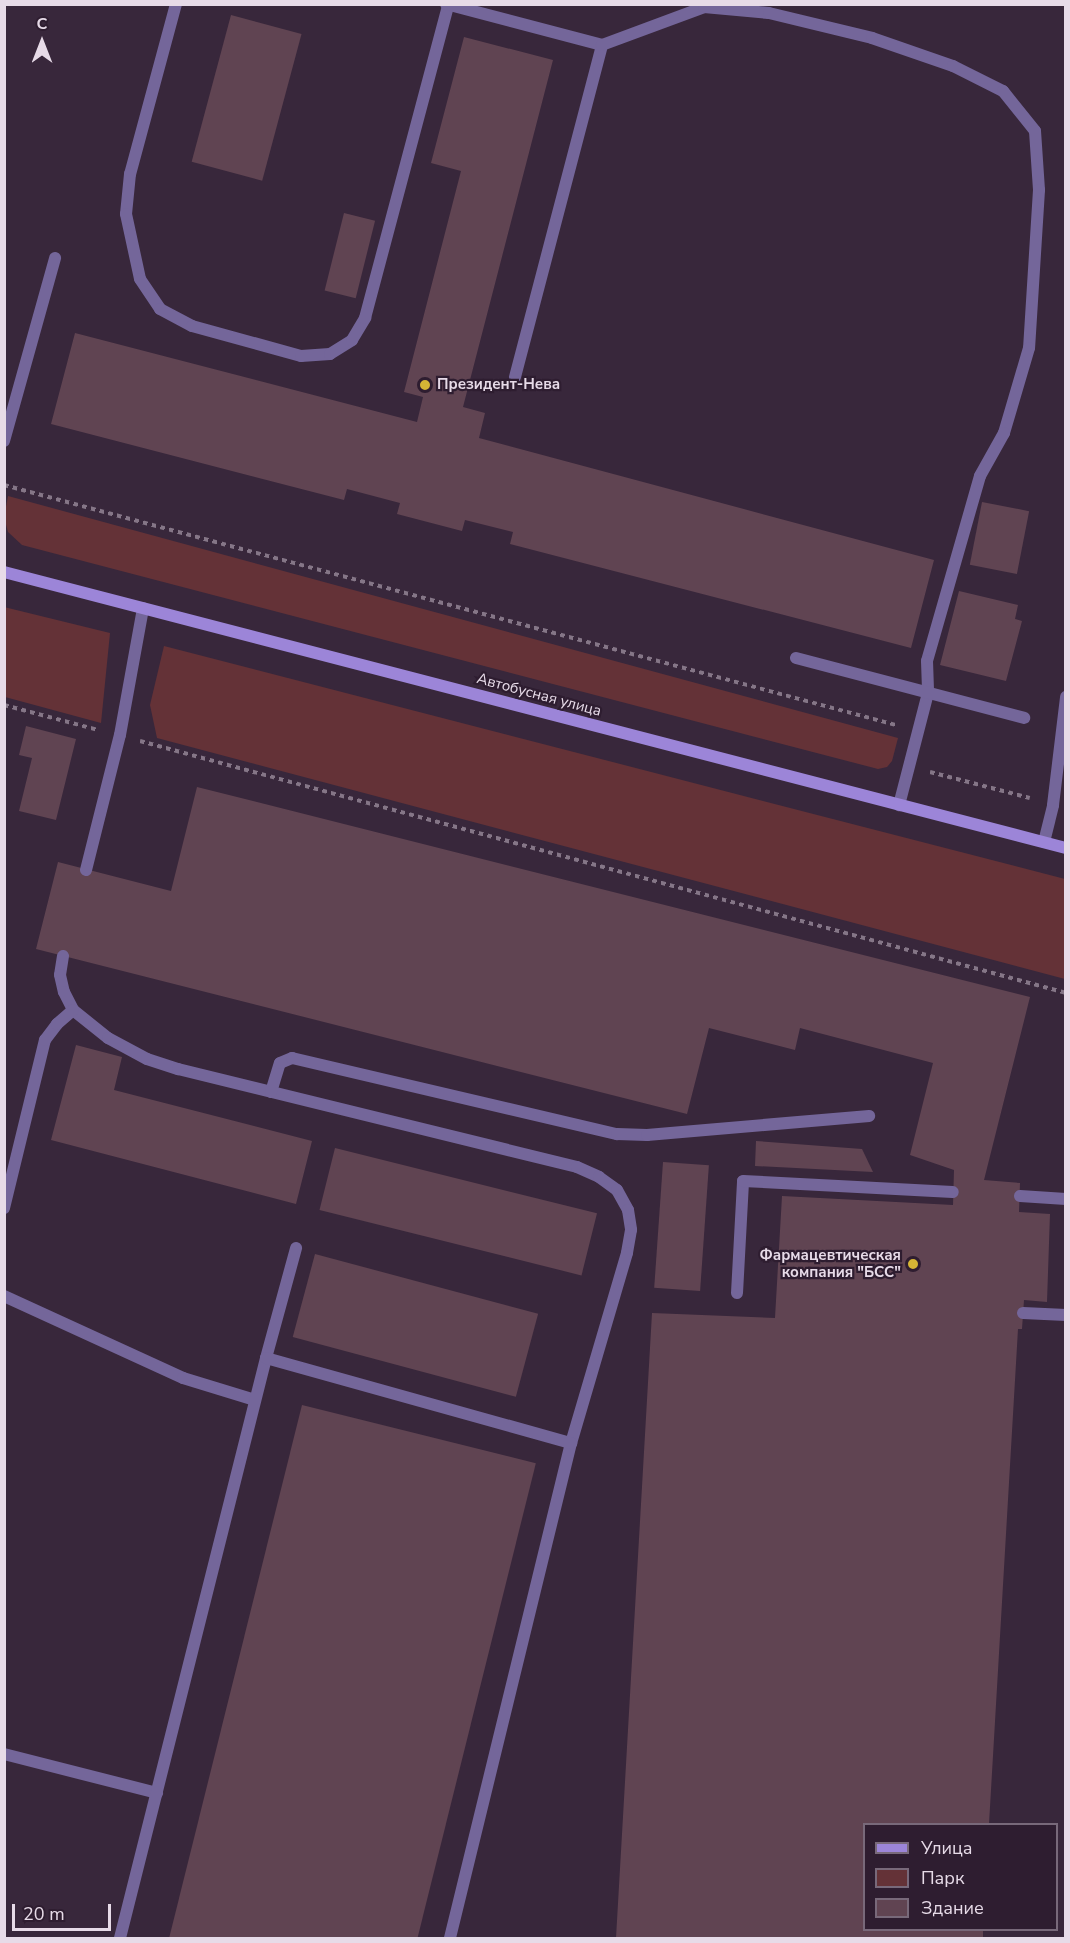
<!DOCTYPE html>
<html>
<head>
<meta charset="utf-8">
<style>
	body { margin:0 }
	#map { position:relative; width:1070px; height:1943px; overflow:hidden; background:#38273b; font-family:"Nunito Sans",sans-serif }
	div>[style] { position:absolute }
	.green>* { inset:0; background:#643237 }
	.building>* { inset:0; background:#604452; transform-origin:0 0 }
	.path>* { height:4px; margin-top:-2px; transform-origin:0; background:repeating-linear-gradient(90deg,#857687 0 4.5px,transparent 0 9px) }
	.lane>* { height:12px; margin:-6px; padding:0 6px; transform-origin:6px; border-radius:6px; background:#74669a }
	.secondary>* { height:12px; margin:-6px; padding:0 6px; transform-origin:6px; border-radius:6px; background:#9c85d8 }
	.dots>* { width:16px; height:16px; translate:-50% -50%; box-sizing:border-box; border:3px solid #2e1d30; border-radius:50% }
	span { translate:-50% -50%; white-space:nowrap; text-align:center; line-height:1.15; -webkit-text-stroke:4.5px #2e1d30; paint-order:stroke }
	.poi-label { font-size:15px; color:#e7dbe8; font-weight:700 }
	.left { translate:0 -50%; text-align:left }
	.right { translate:-100% -50%; text-align:right }
	.street-label { font-size:15px; color:#e7dbe8 }
	.frame { position:absolute; inset:0; border:6px solid #e7dbe8; pointer-events:none }
	.legend { position:absolute; left:863px; top:1823px; width:195px; height:108px; box-sizing:border-box; background:#2e1d30; border:2px solid #78697a; margin:0; padding:8px 10px; list-style:none; font-size:18px; color:#e7dbe8 }
	.legend li { display:flex; align-items:center; gap:12px; height:30px }
	.legend b { width:30px; border:2px solid #78697a }
	.north { position:absolute; left:12px; top:12px; width:60px; height:60px; -webkit-text-stroke:4px #2e1d30; paint-order:stroke; rotate:0deg; font-size:16px; font-weight:700; line-height:24px; text-align:center; color:#e7dbe8 }
	.north::after { content:''; display:block; margin:auto; width:21px; height:27px; background:#e7dbe8; clip-path:polygon(50% 0,100% 100%,50% 72%,0 100%) }
	.scale { position:absolute; left:12px; top:1904px; width:99px; height:27px; box-sizing:border-box; border:3px solid #e7dbe8; border-top:0; padding-left:8px; font-size:18px; line-height:21px; white-space:nowrap; color:#e7dbe8; -webkit-text-stroke:4px #2e1d30; paint-order:stroke }
</style>
</head>
<body>
<div id="map">
	<div class="green">
		<i style="clip-path:polygon(8px 496px,898px 738px,892px 761px,887px 767px,878px 769px,22px 545px,8px 532px,4px 517px)"></i>
		<i style="clip-path:polygon(4px 607px,110px 633px,101px 723px,5px 697px)"></i>
		<i style="clip-path:polygon(164px 646px,1065px 879px,1065px 979px,157px 738px,150px 705px)"></i>
	</div>
	<div class="building">
		<i style="left:231px;top:15px;width:73px;height:152px;rotate:15deg"></i>
		<i style="clip-path:polygon(464px 37px,553px 60px,463px 407px,485px 413px,479px 438px,934px 560px,911px 648px,510px 544px,513px 532px,465px 520px,462px 531px,397px 514px,400px 503px,347px 489px,344px 500px,51px 424px,75px 333px,417px 422px,423px 397px,404px 392px,461px 171px,431px 163px)"></i>
		<i style="left:344px;top:213px;width:32px;height:80px;rotate:14deg"></i>
		<i style="left:982px;top:502px;width:48px;height:64px;rotate:11deg"></i>
		<i style="clip-path:polygon(959px 591px,1018px 605px,1015px 619px,1022px 621px,1006px 681px,940px 665px)"></i>
		<i style="clip-path:polygon(26px 726px,76px 739px,56px 820px,19px 811px,32px 758px,19px 755px)"></i>
		<i style="clip-path:polygon(197px 787px,1030px 997px,984px 1180px,1020px 1183px,1019px 1212px,1050px 1214px,1047px 1302px,1024px 1300px,1022px 1329px,1018px 1329px,989px 1824px,864px 1824px,864px 1930px,983px 1930px,983px 1938px,616px 1938px,652px 1313px,775px 1318px,782px 1196px,953px 1205px,954px 1170px,910px 1155px,933px 1063px,800px 1028px,795px 1050px,709px 1028px,687px 1114px,36px 949px,58px 862px,171px 891px)"></i>
		<i style="clip-path:polygon(76px 1045px,122px 1057px,114px 1090px,312px 1141px,296px 1204px,51px 1140px)"></i>
		<i style="clip-path:polygon(756px 1141px,862px 1149px,873px 1172px,755px 1166px)"></i>
		<i style="left:335px;top:1148px;width:270px;height:64px;rotate:14deg"></i>
		<i style="left:663px;top:1162px;width:46px;height:126px;rotate:4deg"></i>
		<i style="left:315px;top:1254px;width:231px;height:86px;rotate:15deg"></i>
		<i style="left:302px;top:1405px;width:241px;height:551px;rotate:14deg"></i>
	</div>
	<div class="path">
		<i style="left:4px;top:485px;width:924px;rotate:15.06deg"></i>
		<i style="left:4px;top:705px;width:97px;rotate:14.9deg"></i>
		<i style="left:140px;top:741px;width:960px;rotate:15.22deg"></i>
		<i style="left:930px;top:772px;width:103px;rotate:14.6deg"></i>
	</div>
	<div class="lane">
		<i style="left:176px;top:4px;width:176px;rotate:105.1deg"></i>
		<i style="left:130px;top:174px;width:40px;rotate:95.7deg"></i>
		<i style="left:126px;top:214px;width:66px;rotate:77.8deg"></i>
		<i style="left:140px;top:279px;width:36px;rotate:56deg"></i>
		<i style="left:160px;top:309px;width:36px;rotate:28deg"></i>
		<i style="left:192px;top:326px;width:113px;rotate:15.4deg"></i>
		<i style="left:301px;top:356px;width:29px;rotate:-4deg"></i>
		<i style="left:330px;top:354px;width:26px;rotate:-32deg"></i>
		<i style="left:352px;top:340px;width:26px;rotate:-59deg"></i>
		<i style="left:365px;top:318px;width:324px;rotate:-75.1deg"></i>
		<i style="left:446px;top:4px;width:161px;rotate:14.7deg"></i>
		<i style="left:515px;top:377px;width:343px;rotate:-75.3deg"></i>
		<i style="left:602px;top:45px;width:109px;rotate:-20.4deg"></i>
		<i style="left:704px;top:7px;width:65px;rotate:5.3deg"></i>
		<i style="left:769px;top:13px;width:106px;rotate:13.6deg"></i>
		<i style="left:872px;top:38px;width:86px;rotate:19.1deg"></i>
		<i style="left:953px;top:66px;width:56px;rotate:26.6deg"></i>
		<i style="left:1003px;top:91px;width:51px;rotate:51.3deg"></i>
		<i style="left:1035px;top:131px;width:59px;rotate:86.1deg"></i>
		<i style="left:1039px;top:190px;width:158px;rotate:93.6deg"></i>
		<i style="left:1029px;top:348px;width:89px;rotate:106.4deg"></i>
		<i style="left:1004px;top:433px;width:49px;rotate:119.2deg"></i>
		<i style="left:980px;top:476px;width:192px;rotate:106deg"></i>
		<i style="left:927px;top:661px;width:32px;rotate:88deg"></i>
		<i style="left:928px;top:693px;width:116px;rotate:104.5deg"></i>
		<i style="left:4px;top:441px;width:190px;rotate:-74.4deg"></i>
		<i style="left:796px;top:658px;width:236px;rotate:14.7deg"></i>
		<i style="left:1044px;top:842px;width:38px;rotate:-76deg"></i>
		<i style="left:1053px;top:805px;width:109px;rotate:-83.1deg"></i>
		<i style="left:86px;top:870px;width:139px;rotate:-75.9deg"></i>
		<i style="left:120px;top:735px;width:129px;rotate:-79.7deg"></i>
		<i style="left:63px;top:956px;width:19px;rotate:99deg"></i>
		<i style="left:60px;top:975px;width:17px;rotate:77deg"></i>
		<i style="left:64px;top:992px;width:20px;rotate:63deg"></i>
		<i style="left:73px;top:1010px;width:45px;rotate:38.7deg"></i>
		<i style="left:108px;top:1038px;width:44px;rotate:28.3deg"></i>
		<i style="left:147px;top:1059px;width:33px;rotate:18deg"></i>
		<i style="left:178px;top:1069px;width:411px;rotate:13.8deg"></i>
		<i style="left:577px;top:1167px;width:24px;rotate:24deg"></i>
		<i style="left:599px;top:1177px;width:22px;rotate:36deg"></i>
		<i style="left:617px;top:1190px;width:23px;rotate:61deg"></i>
		<i style="left:628px;top:1210px;width:20px;rotate:81deg"></i>
		<i style="left:631px;top:1230px;width:23px;rotate:100deg"></i>
		<i style="left:627px;top:1253px;width:198px;rotate:106.4deg"></i>
		<i style="left:571px;top:1443px;width:510px;rotate:103.74deg"></i>
		<i style="left:271px;top:1092px;width:30px;rotate:-73deg"></i>
		<i style="left:280px;top:1063px;width:13px;rotate:-23deg"></i>
		<i style="left:292px;top:1058px;width:334px;rotate:13.2deg"></i>
		<i style="left:617px;top:1134px;width:30px;rotate:2deg"></i>
		<i style="left:647px;top:1135px;width:223px;rotate:-4.9deg"></i>
		<i style="left:1020px;top:1196px;width:46px;rotate:3.7deg"></i>
		<i style="left:4px;top:1208px;width:173px;rotate:-76.3deg"></i>
		<i style="left:45px;top:1040px;width:20px;rotate:-53deg"></i>
		<i style="left:57px;top:1024px;width:21px;rotate:-41deg"></i>
		<i style="left:737px;top:1293px;width:112px;rotate:-86.9deg"></i>
		<i style="left:743px;top:1181px;width:210px;rotate:3deg"></i>
		<i style="left:4px;top:1296px;width:197px;rotate:24.6deg"></i>
		<i style="left:183px;top:1378px;width:75px;rotate:17deg"></i>
		<i style="left:1023px;top:1313px;width:43px;rotate:2.7deg"></i>
		<i style="left:266px;top:1358px;width:114px;rotate:-74.7deg"></i>
		<i style="left:4px;top:1754px;width:158px;rotate:14.3deg"></i>
		<i style="left:120px;top:1938px;width:598px;rotate:-75.87deg"></i>
		<i style="left:266px;top:1358px;width:317px;rotate:15.6deg"></i>
	</div>
	<div class="secondary">
		<i style="left:4px;top:572px;width:1097px;rotate:14.57deg"></i>
	</div>
	<div class="dots">
		<i style="left:425px;top:385px;background:#d5b535"></i>
		<i style="left:913px;top:1264px;background:#d5b535"></i>
	</div>
	<div class="poi-label">
		<span class="left" style="left:437px;top:385px">Президент-Нева</span>
		<span class="right" style="left:901px;top:1264px">Фармацевтическая<br>компания "БСС"</span>
	</div>
	<div class="street-label">
		<span style="left:539px;top:695px;rotate:15deg">Автобусная улица</span>
	</div>
	<div class="frame"></div>
	<ul class="legend">
	<li><b style="height:8px;background:#9c85d8"></b>Улица</li>
	<li><b style="height:16px;background:#643237"></b>Парк</li>
	<li><b style="height:16px;background:#604452"></b>Здание</li>
	</ul>
	<div class="north">С</div>
	<div class="scale">20 m</div>
</div>
</body>
</html>
